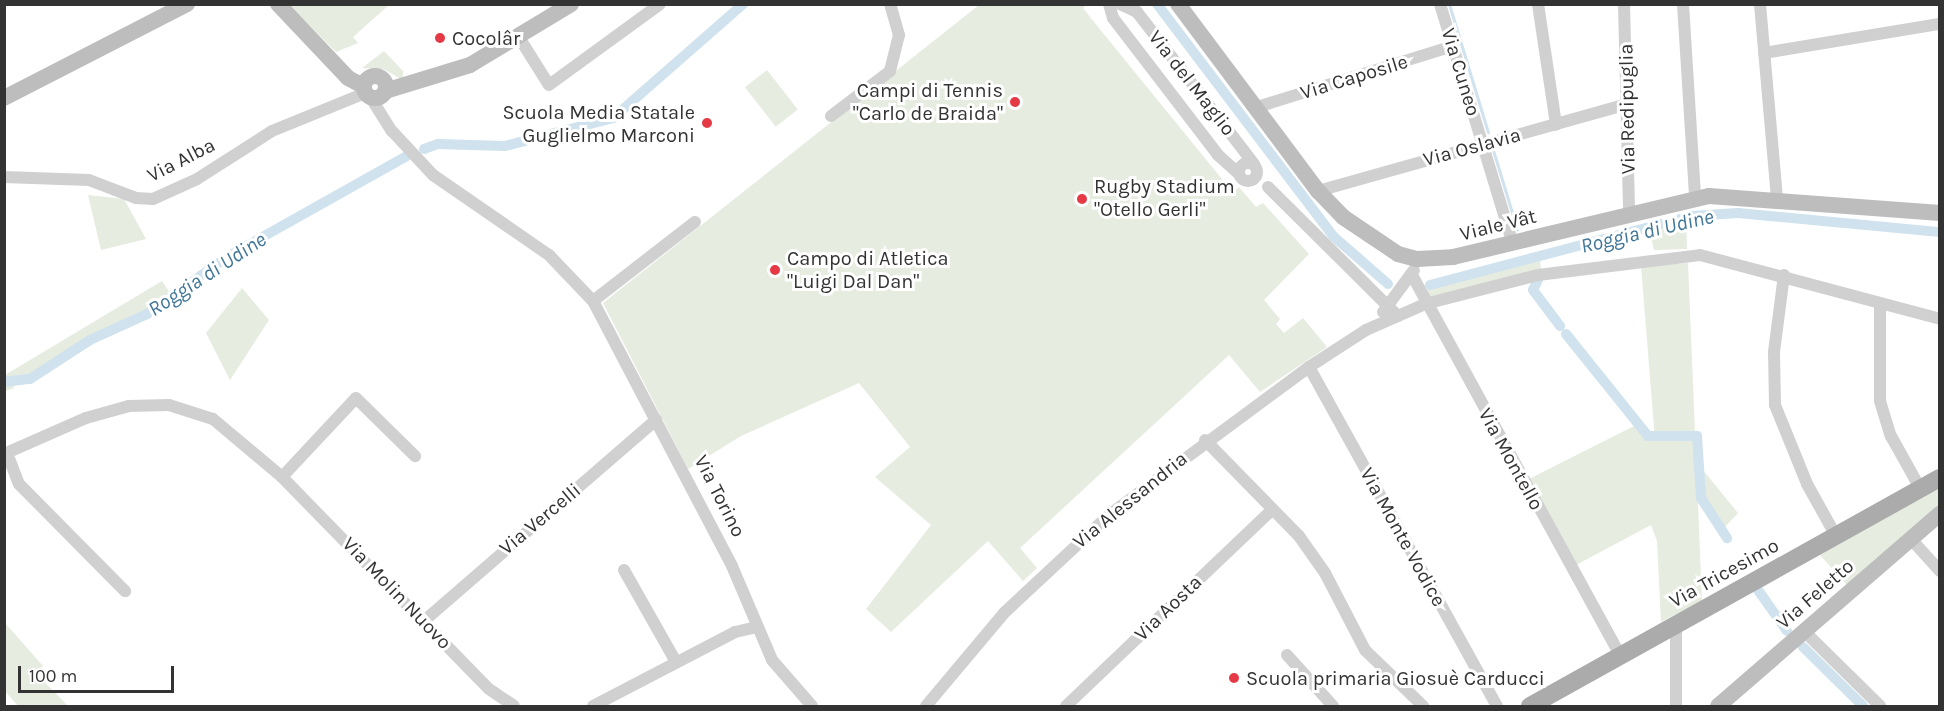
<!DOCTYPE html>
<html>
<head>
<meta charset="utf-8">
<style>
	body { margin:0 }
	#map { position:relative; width:1944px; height:711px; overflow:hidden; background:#fff; font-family:Karla,sans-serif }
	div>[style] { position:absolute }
	.green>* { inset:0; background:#e6ecdf; transform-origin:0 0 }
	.stream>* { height:3px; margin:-1.5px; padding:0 1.5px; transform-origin:1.5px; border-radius:1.5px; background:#cfe2ee }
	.canal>* { height:10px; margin:-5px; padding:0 5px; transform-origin:5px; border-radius:5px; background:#cfe2ee }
	.street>* { height:12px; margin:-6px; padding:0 6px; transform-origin:6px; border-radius:6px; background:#d0d0d0 }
	.street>.ring { margin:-6px; padding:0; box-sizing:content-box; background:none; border:12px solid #d0d0d0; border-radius:50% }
	.secondary>* { height:16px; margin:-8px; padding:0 8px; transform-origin:8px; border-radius:8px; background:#bdbdbd }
	.secondary>.ring { margin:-8px; padding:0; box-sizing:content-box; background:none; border:16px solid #bdbdbd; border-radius:50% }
	.primary>* { height:18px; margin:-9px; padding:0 9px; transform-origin:9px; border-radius:9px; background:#ababab }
	.dots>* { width:16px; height:16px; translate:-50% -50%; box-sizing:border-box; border:3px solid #fff; border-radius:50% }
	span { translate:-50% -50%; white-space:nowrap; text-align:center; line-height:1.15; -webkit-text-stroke:6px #fff; paint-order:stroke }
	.poi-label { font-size:20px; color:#333 }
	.left { translate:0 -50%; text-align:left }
	.right { translate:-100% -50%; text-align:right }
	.street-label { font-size:20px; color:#333 }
	.water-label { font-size:21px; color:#3f7597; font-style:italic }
	.frame { position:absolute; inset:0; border:6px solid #333; pointer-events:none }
	.scale { position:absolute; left:18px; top:666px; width:156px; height:27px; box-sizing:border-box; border:3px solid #333; border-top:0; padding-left:8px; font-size:18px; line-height:21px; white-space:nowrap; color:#333; -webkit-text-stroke:4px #fff; paint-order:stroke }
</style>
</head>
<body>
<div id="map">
	<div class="green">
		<i style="clip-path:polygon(289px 5px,389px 5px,353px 37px,358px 43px,336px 52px)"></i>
		<i style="clip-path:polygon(979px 5px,1087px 5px,1083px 8px,1094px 22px,1230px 189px,1233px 192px,1239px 187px,1256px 207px,1263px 203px,1309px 254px,1264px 300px,1280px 319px,1276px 324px,1284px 333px,1303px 318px,1327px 347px,1260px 392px,1229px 355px,1020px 548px,1037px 568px,1023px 581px,988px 541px,891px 632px,866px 609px,931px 525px,875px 477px,910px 447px,859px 383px,741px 436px,688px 469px,603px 303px)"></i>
		<i style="clip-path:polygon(384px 51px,403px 71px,403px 80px,383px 69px,362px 68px)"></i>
		<i style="left:767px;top:70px;width:50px;height:28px;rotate:52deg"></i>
		<i style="clip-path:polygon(88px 195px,124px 199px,146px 239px,101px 250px)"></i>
		<i style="clip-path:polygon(1686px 221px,1687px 249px,1654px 250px,1649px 228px)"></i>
		<i style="clip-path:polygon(1540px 260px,1541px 269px,1430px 299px,1427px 289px)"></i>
		<i style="clip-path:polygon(1688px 263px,1702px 601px,1661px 622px,1657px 541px,1651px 525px,1576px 565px,1529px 479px,1636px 425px,1648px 439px,1655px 440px,1641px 266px)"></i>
		<i style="clip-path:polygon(162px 281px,172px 296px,86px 339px,28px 377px,12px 380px,14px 388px,5px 391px,5px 375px)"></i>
		<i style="clip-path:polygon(242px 288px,269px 320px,230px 380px,206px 333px)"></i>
		<i style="clip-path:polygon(1702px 469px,1738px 513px,1723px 529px,1703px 497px)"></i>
		<i style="clip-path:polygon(1939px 486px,1939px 508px,1848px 586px,1819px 554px)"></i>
		<i style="clip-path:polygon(5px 623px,43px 666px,35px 672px,68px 706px,18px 706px,5px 691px)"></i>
	</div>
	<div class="stream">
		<i style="left:1449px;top:4px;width:134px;rotate:73.1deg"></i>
		<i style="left:1493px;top:150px;width:83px;rotate:73.1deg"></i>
		<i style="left:1530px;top:254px;width:4px;rotate:76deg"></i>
	</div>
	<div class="canal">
		<i style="left:1157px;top:4px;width:291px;rotate:52.8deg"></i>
		<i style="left:1333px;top:236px;width:73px;rotate:41.1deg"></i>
		<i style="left:424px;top:149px;width:15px;rotate:-20deg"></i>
		<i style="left:438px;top:144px;width:67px;rotate:1.7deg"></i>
		<i style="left:505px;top:146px;width:112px;rotate:-14.5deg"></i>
		<i style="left:613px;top:118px;width:173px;rotate:-41.2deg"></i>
		<i style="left:1538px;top:280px;width:11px;rotate:117deg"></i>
		<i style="left:1533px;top:290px;width:45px;rotate:53.1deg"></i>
		<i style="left:1430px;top:285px;width:271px;rotate:-14.8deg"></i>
		<i style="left:1692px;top:216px;width:46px;rotate:-3.7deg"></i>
		<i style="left:1738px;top:213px;width:203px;rotate:5.4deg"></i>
		<i style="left:1566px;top:334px;width:131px;rotate:51.2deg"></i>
		<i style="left:1648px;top:436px;width:49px"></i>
		<i style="left:1697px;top:436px;width:62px;rotate:86.3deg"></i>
		<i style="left:1701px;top:498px;width:48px;rotate:57deg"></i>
		<i style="left:4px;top:382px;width:26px;rotate:-7deg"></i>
		<i style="left:30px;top:379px;width:72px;rotate:-33deg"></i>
		<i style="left:90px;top:340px;width:63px;rotate:-24.5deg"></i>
		<i style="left:147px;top:314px;width:98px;rotate:-35.5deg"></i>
		<i style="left:227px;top:257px;width:206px;rotate:-29.3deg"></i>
		<i style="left:1758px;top:590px;width:50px;rotate:54.7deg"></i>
		<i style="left:1803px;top:647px;width:84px;rotate:44.5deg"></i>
	</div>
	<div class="street">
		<i style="left:1109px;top:4px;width:15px;rotate:74deg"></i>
		<i style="left:1113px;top:18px;width:173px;rotate:52.5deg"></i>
		<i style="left:1218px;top:155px;width:28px;rotate:42deg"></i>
		<i style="left:1120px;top:4px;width:19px;rotate:25deg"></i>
		<i style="left:1137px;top:12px;width:192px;rotate:52.4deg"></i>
		<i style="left:1440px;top:4px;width:251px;rotate:73.1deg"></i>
		<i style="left:1538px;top:4px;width:122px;rotate:81.5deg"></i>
		<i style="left:1624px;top:4px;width:210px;rotate:88.6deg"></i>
		<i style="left:1683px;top:4px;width:193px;rotate:86.4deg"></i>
		<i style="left:1760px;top:4px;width:195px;rotate:85deg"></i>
		<i style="left:520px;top:39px;width:54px;rotate:57.8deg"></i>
		<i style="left:549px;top:85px;width:137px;rotate:-36.1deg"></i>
		<i style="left:1764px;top:53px;width:178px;rotate:-9.4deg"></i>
		<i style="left:371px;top:98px;width:39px;rotate:58deg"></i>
		<i style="left:392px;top:131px;width:60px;rotate:47deg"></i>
		<i style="left:433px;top:175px;width:141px;rotate:34.6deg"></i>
		<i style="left:549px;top:255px;width:64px;rotate:46.3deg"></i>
		<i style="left:593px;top:301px;width:299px;rotate:62.3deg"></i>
		<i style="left:732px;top:566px;width:102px;rotate:66.9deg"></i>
		<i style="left:772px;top:660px;width:61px;rotate:49deg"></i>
		<i style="left:1254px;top:108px;width:208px;rotate:-17.3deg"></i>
		<i style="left:831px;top:116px;width:74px;rotate:-37.3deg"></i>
		<i style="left:890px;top:71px;width:37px;rotate:-76deg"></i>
		<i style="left:899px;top:35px;width:32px;rotate:-106deg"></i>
		<i class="ring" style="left:1239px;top:163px;width:6px;height:6px"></i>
		<i style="left:4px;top:177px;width:85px;rotate:2deg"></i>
		<i style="left:89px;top:180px;width:50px;rotate:21deg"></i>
		<i style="left:136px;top:198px;width:17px;rotate:3deg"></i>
		<i style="left:153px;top:199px;width:48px;rotate:-24.4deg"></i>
		<i style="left:197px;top:179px;width:89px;rotate:-32.6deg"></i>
		<i style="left:272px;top:131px;width:100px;rotate:-22.2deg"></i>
		<i style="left:1268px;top:187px;width:183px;rotate:44.8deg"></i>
		<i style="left:1318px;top:191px;width:321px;rotate:-15.7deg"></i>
		<i style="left:1412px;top:275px;width:435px;rotate:61.3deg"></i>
		<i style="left:1784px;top:275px;width:78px;rotate:97.4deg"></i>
		<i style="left:1774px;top:352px;width:53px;rotate:88.9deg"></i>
		<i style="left:1775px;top:405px;width:85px;rotate:67.9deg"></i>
		<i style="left:1807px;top:484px;width:60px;rotate:60.9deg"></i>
		<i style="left:593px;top:301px;width:129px;rotate:-37.8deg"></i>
		<i style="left:1880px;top:306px;width:95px;rotate:90deg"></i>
		<i style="left:1880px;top:401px;width:37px;rotate:73deg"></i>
		<i style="left:1891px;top:436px;width:60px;rotate:60.9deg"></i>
		<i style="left:1383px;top:312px;width:52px;rotate:-53.6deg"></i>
		<i style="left:1309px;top:367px;width:388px;rotate:61deg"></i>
		<i style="left:1205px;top:440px;width:134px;rotate:45.6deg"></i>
		<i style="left:1299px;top:536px;width:45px;rotate:54.9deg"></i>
		<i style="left:1325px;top:573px;width:87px;rotate:62.5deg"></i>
		<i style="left:1365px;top:650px;width:81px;rotate:44deg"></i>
		<i style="left:7px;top:453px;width:33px;rotate:69deg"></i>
		<i style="left:19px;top:484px;width:151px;rotate:45.3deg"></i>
		<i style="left:4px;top:454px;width:90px;rotate:-23.7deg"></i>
		<i style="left:86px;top:418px;width:45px;rotate:-15.6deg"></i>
		<i style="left:129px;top:406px;width:40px;rotate:-1.4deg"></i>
		<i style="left:169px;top:405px;width:46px;rotate:17.7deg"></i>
		<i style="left:213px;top:419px;width:90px;rotate:40deg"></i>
		<i style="left:282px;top:477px;width:296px;rotate:45.7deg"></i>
		<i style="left:489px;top:689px;width:30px;rotate:34deg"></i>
		<i style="left:282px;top:477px;width:108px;rotate:-46.9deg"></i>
		<i style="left:356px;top:398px;width:83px;rotate:44.5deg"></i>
		<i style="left:1911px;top:539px;width:43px;rotate:47.8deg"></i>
		<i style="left:624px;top:570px;width:106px;rotate:60.5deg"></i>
		<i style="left:425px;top:620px;width:306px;rotate:-40.9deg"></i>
		<i style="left:1676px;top:625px;width:81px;rotate:90deg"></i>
		<i style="left:1804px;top:631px;width:107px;rotate:44.6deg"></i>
		<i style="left:1287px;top:655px;width:69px;rotate:48deg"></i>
		<i style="left:593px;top:706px;width:160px;rotate:-27.5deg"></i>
		<i style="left:735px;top:632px;width:23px;rotate:-13deg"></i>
		<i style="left:926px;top:706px;width:121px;rotate:-50deg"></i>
		<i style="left:1004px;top:613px;width:144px;rotate:-43deg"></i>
		<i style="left:1109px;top:515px;width:249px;rotate:-36.5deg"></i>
		<i style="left:1309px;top:367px;width:68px;rotate:-33deg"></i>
		<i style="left:1366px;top:330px;width:64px;rotate:-23.8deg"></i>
		<i style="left:1425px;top:304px;width:117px;rotate:-14.4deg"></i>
		<i style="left:1538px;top:275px;width:163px;rotate:-7deg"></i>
		<i style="left:1700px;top:255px;width:248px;rotate:14.9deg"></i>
		<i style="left:1066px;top:706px;width:283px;rotate:-43.6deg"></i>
	</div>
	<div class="secondary">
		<i style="left:278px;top:4px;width:102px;rotate:46.6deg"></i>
		<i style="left:348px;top:78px;width:17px;rotate:28deg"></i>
		<i style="left:1178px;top:4px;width:234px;rotate:53.2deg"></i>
		<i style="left:1318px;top:191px;width:36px;rotate:46deg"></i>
		<i style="left:1343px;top:217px;width:66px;rotate:33.9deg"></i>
		<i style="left:1398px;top:254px;width:20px;rotate:15deg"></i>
		<i style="left:1417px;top:259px;width:36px;rotate:-3deg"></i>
		<i style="left:1453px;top:257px;width:263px;rotate:-13.4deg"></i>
		<i style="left:1709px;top:196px;width:232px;rotate:4.2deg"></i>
		<i class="ring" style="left:364px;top:76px;width:6px;height:6px"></i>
		<i style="left:385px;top:91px;width:89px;rotate:-17deg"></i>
		<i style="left:470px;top:65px;width:118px;rotate:-31.1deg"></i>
		<i style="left:4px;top:98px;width:206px;rotate:-27.2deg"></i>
		<i style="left:1718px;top:706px;width:294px;rotate:-40.9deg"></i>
	</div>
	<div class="primary">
		<i style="left:1530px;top:706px;width:469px;rotate:-29.1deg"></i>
	</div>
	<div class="dots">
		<i style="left:440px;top:38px;background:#e63946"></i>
		<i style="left:1015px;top:102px;background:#e63946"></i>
		<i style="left:707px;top:123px;background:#e63946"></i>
		<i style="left:1082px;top:199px;background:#e63946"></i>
		<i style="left:775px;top:270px;background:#e63946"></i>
		<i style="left:1234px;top:678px;background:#e63946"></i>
	</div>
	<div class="poi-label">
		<span class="left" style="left:452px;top:38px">Cocolâr</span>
		<span class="right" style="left:1003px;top:102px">Campi di Tennis<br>"Carlo de Braida"</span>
		<span class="right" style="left:695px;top:124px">Scuola Media Statale<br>Guglielmo Marconi</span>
		<span class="left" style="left:1094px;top:198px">Rugby Stadium<br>"Otello Gerli"</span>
		<span class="left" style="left:787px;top:270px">Campo di Atletica<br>"Luigi Dal Dan"</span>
		<span class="left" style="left:1246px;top:678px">Scuola primaria Giosuè Carducci</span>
	</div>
	<div class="street-label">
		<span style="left:1461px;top:72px;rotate:73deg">Via Cuneo</span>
		<span style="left:1354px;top:77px;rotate:-17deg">Via Caposile</span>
		<span style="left:1192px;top:83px;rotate:52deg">Via del Maglio</span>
		<span style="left:1627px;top:109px;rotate:-91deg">Via Redipuglia</span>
		<span style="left:1472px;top:147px;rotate:-15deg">Via Oslavia</span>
		<span style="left:181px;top:160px;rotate:-27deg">Via Alba</span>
		<span style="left:1498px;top:225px;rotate:-14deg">Viale Vât</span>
		<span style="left:1511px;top:459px;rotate:61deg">Via Montello</span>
		<span style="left:720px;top:496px;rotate:63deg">Via Torino</span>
		<span style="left:1130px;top:500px;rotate:-39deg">Via Alessandria</span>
		<span style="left:540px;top:519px;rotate:-40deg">Via Vercelli</span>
		<span style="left:1403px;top:537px;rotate:61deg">Via Monte Vodice</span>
		<span style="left:1724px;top:573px;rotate:-29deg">Via Tricesimo</span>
		<span style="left:397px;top:593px;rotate:46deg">Via Molin Nuovo</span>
		<span style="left:1815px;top:594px;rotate:-41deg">Via Feletto</span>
		<span style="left:1168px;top:608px;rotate:-44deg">Via Aosta</span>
	</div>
	<div class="water-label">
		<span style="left:1647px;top:231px;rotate:-13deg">Roggia di Udine</span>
		<span style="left:207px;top:274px;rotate:-33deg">Roggia di Udine</span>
	</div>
	<div class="frame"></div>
	<div class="scale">100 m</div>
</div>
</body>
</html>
